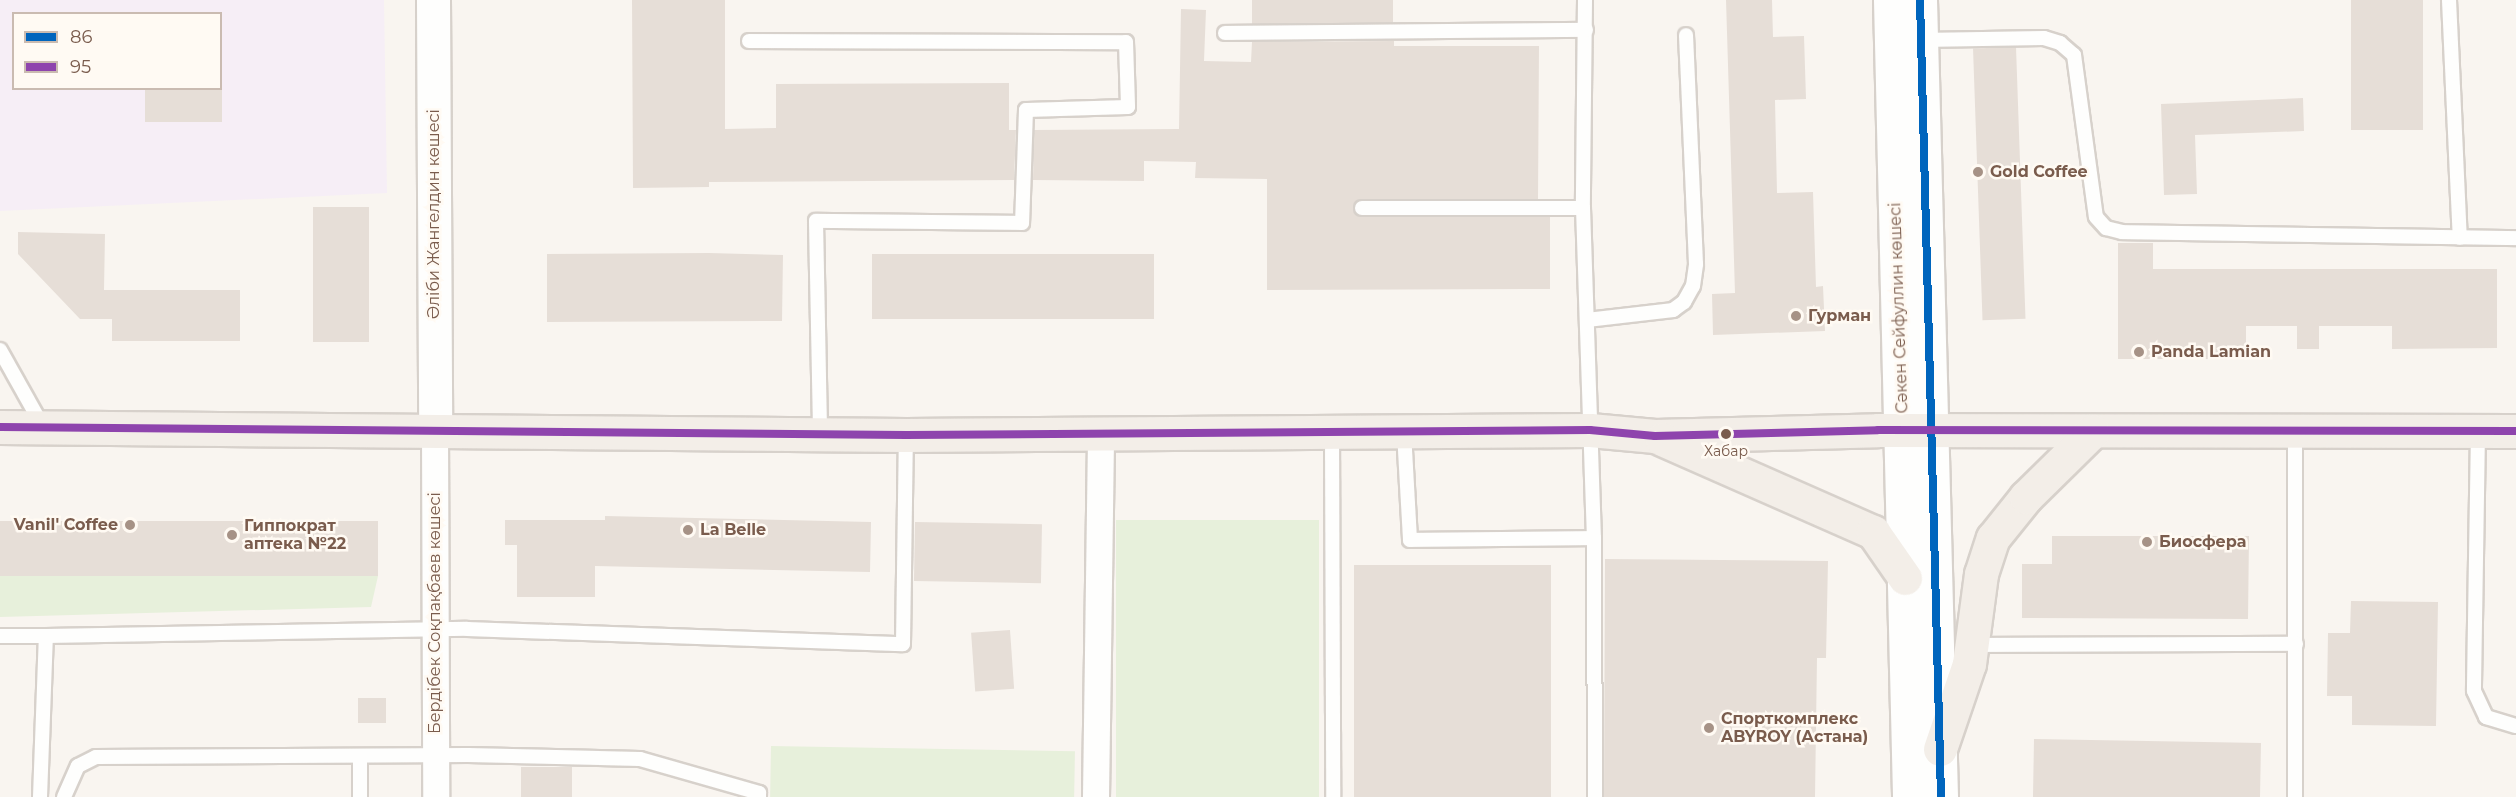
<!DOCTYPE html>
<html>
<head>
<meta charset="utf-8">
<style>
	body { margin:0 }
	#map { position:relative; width:2516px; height:797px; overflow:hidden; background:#f9f5f0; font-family:Montserrat,sans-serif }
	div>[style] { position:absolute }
	.education>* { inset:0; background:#f6eef6 }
	.green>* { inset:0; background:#e7f0db; transform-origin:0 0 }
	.building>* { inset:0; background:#e6ded7; transform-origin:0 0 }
	.roads { filter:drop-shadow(2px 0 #d7d1cb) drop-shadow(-2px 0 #d7d1cb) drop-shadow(0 2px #d7d1cb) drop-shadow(0 -2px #d7d1cb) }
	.service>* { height:14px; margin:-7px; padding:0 7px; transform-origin:7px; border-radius:7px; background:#fefefd }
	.minor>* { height:26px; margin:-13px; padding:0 13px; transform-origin:13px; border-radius:13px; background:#fefefd }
	.tertiary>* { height:33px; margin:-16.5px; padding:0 16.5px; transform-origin:16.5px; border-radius:16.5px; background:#fefefd }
	.secondary>* { height:33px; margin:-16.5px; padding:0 16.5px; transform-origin:16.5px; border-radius:16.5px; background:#fefefd }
	.primary>* { height:33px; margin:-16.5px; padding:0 16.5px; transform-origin:16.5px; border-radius:16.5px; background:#f3eee8 }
	.bus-1>* { height:8px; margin:-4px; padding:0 4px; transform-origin:4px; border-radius:4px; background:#0065bd }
	.bus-2>* { height:8px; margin:-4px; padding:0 4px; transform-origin:4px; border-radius:4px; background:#8e44ad }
	.dots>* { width:16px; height:16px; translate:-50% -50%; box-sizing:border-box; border:3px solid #fffaf3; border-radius:50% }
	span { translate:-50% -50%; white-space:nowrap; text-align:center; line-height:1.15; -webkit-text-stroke:5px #fffaf3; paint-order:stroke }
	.bus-label { font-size:14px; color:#7a5c4d }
	.poi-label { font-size:16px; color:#7a5c4d; font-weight:700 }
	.left { translate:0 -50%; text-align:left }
	.right { translate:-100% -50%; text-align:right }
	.street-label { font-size:16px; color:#7a5c4d }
	.legend { position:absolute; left:12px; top:12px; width:210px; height:78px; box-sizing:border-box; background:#fffaf3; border:2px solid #cabbb1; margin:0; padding:8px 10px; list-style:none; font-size:18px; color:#7a5c4d }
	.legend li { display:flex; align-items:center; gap:12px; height:30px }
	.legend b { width:30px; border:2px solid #cabbb1 }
</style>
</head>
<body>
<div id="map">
	<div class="education">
		<i style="clip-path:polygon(evenodd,0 0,384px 0,387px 193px,0 211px,0 0,14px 14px,220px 14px,220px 88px,14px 88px,14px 14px)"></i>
	</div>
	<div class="green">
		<i style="left:1116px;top:520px;width:203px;height:277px"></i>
		<i style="clip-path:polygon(378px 576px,371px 607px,0 617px,0 576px)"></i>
		<i style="left:771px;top:746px;width:304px;height:51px;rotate:1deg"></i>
	</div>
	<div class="building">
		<i style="clip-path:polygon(632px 0,725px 0,725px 129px,776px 128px,776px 84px,1009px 83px,1009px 130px,1016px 130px,1014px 180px,709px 182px,709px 187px,633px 188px)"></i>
		<i style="left:1252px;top:0;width:141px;height:24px"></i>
		<i style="clip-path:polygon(1726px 0,1772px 0,1773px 37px,1804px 36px,1806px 99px,1775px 100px,1777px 193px,1813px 192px,1816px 287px,1823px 286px,1825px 331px,1713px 335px,1712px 294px,1735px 293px)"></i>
		<i style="left:2351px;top:0;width:72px;height:130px"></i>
		<i style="clip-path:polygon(1181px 9px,1206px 10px,1204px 61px,1251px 62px,1252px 42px,1394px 41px,1394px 46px,1539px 46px,1538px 199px,1362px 199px,1353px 209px,1362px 217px,1550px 217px,1550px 289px,1267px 290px,1267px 179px,1195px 178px,1196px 162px,1144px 161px,1144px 181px,1033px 180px,1034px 130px,1179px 129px)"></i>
		<i style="left:2016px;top:47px;width:272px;height:43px;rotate:88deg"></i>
		<i style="left:145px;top:88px;width:77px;height:34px"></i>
		<i style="clip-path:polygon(2303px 98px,2304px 131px,2195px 135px,2197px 194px,2164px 195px,2161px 104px)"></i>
		<i style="left:313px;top:207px;width:56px;height:135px"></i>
		<i style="clip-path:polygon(18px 232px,105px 234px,104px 290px,240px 290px,240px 341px,112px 341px,112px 319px,80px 319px,18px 254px)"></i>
		<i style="clip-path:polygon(2118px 243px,2153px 243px,2153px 269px,2497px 269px,2497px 348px,2392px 349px,2392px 326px,2319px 326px,2319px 349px,2297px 349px,2297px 326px,2246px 326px,2246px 359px,2118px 359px)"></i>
		<i style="clip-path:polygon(709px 253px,783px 255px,782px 321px,547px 322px,547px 254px)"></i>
		<i style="left:872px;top:254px;width:282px;height:65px"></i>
		<i style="clip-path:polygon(605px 516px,871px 522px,870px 572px,595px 566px,595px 597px,517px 597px,517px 545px,505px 545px,505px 520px,605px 520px)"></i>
		<i style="left:0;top:521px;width:378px;height:55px"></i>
		<i style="left:915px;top:522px;width:127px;height:59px;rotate:1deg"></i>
		<i style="clip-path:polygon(2052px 536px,2249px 536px,2248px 619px,2022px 618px,2022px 564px,2052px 564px)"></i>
		<i style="clip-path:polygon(1605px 559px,1828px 561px,1826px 658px,1817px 658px,1815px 797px,1604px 797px)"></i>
		<i style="left:1354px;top:565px;width:197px;height:232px"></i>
		<i style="clip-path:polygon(2351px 601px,2438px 602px,2436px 726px,2352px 725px,2352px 696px,2327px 696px,2328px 633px,2350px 633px)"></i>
		<i style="left:1010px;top:630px;width:59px;height:39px;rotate:86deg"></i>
		<i style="left:358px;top:698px;width:28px;height:25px"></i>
		<i style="left:2034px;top:739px;width:227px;height:58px;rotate:1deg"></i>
		<i style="left:521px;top:767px;width:51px;height:30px"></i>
	</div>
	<div class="roads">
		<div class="service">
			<i style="left:1585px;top:0;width:208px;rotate:90.6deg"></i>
			<i style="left:1583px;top:208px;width:330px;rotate:88.1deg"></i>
			<i style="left:2449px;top:0;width:238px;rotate:87.4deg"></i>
			<i style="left:1225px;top:33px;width:361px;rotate:-0.5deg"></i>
			<i style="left:1921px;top:40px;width:123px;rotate:-0.9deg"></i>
			<i style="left:2044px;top:38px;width:17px;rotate:17deg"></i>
			<i style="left:2060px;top:43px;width:18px;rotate:41deg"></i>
			<i style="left:2074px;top:55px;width:163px;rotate:82.3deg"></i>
			<i style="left:2096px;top:217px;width:15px;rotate:48deg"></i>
			<i style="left:2106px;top:228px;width:16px;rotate:14deg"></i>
			<i style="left:2122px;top:232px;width:394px;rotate:0.9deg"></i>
			<i style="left:749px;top:41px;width:377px;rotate:0.2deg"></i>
			<i style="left:1126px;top:42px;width:65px;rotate:88.2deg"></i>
			<i style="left:1128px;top:107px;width:102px;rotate:178.3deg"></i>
			<i style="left:1026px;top:110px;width:113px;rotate:92deg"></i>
			<i style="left:1022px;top:223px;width:206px;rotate:-179.4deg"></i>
			<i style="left:816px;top:221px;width:213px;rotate:88.9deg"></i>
			<i style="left:1362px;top:208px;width:221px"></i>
			<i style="left:1587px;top:320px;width:87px;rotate:-6.6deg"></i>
			<i style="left:1673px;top:310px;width:14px;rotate:-36deg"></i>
			<i style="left:1684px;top:302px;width:18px;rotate:-61deg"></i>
			<i style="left:1693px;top:286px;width:22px;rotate:-82deg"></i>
			<i style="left:1696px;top:264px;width:229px;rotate:-92.5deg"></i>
			<i style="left:0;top:350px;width:86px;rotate:60.8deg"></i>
			<i style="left:2295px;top:431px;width:366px;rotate:90deg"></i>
			<i style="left:2478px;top:431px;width:260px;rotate:90.9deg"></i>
			<i style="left:2474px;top:691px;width:29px;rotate:65deg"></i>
			<i style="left:2486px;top:717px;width:31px;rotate:17deg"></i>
			<i style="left:1332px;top:432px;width:365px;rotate:89.8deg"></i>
			<i style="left:1404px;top:432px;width:108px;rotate:86.8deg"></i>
			<i style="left:1410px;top:540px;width:184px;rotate:-0.6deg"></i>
			<i style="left:1594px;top:538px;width:259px;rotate:89.8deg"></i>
			<i style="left:0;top:636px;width:46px"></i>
			<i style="left:1972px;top:645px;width:324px;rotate:-0.2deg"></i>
			<i style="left:360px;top:758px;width:39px;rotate:90deg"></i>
			<i style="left:40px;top:797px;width:161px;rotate:-87.9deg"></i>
			<i style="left:46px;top:636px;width:421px;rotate:-1deg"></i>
			<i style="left:467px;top:629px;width:436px;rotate:2deg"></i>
			<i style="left:903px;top:644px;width:209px;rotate:-89.2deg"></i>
			<i style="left:64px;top:797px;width:34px;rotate:-66deg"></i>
			<i style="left:78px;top:766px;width:20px;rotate:-27deg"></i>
			<i style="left:96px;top:757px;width:372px;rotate:-0.3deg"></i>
			<i style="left:468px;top:755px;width:172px;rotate:1.3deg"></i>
			<i style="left:640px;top:759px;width:124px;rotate:15.9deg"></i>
			<i style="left:759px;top:793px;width:4px;rotate:90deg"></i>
		</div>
		<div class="minor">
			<i style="left:435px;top:429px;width:368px;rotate:89.8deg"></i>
			<i style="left:1096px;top:797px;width:363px;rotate:-89.2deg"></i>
		</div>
		<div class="tertiary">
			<i style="left:433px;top:0;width:429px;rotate:89.7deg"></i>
		</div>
		<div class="secondary">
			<i style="left:1890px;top:0;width:797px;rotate:88.63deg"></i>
			<i style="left:1920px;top:0;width:797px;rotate:88.49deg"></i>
		</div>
		<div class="primary">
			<i style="left:0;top:427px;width:906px;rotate:0.51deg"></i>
			<i style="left:906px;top:435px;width:684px;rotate:-0.42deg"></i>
			<i style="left:1590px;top:430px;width:65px;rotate:5.3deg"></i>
			<i style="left:1655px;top:436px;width:223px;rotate:-1.5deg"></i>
			<i style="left:1878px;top:430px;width:638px;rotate:0.09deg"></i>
			<i style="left:1662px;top:439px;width:231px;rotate:23.8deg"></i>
			<i style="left:1873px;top:532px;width:56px;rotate:55.2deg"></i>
			<i style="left:1940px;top:749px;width:90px;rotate:-71.2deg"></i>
			<i style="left:1969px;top:664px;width:91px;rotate:-82.4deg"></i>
			<i style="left:1981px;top:574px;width:38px;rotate:-72deg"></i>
			<i style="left:1993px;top:538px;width:53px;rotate:-51.2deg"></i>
			<i style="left:2026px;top:497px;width:94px;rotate:-44.6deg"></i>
		</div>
	</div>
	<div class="bus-1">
		<i style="left:1920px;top:0;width:797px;rotate:88.49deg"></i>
	</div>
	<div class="bus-2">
		<i style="left:0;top:427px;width:906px;rotate:0.51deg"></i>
		<i style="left:906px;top:435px;width:684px;rotate:-0.42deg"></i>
		<i style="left:1590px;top:430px;width:65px;rotate:5.3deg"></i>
		<i style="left:1655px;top:436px;width:223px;rotate:-1.5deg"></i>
		<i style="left:1878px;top:430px;width:638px;rotate:0.09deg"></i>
	</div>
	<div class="dots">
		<i style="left:1978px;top:172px;background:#a69286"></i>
		<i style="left:1796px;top:316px;background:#a69286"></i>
		<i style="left:2139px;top:352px;background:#a69286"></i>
		<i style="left:1726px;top:434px;background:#7a5c4d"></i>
		<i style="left:130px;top:525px;background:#a69286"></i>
		<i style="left:688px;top:530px;background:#a69286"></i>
		<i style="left:232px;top:535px;background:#a69286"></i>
		<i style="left:2147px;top:542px;background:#a69286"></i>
		<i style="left:1709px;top:728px;background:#a69286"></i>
	</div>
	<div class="bus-label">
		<span style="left:1726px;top:451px">Хабар</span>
	</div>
	<div class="poi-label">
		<span class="left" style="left:1990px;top:172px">Gold Coffee</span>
		<span class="left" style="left:1808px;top:316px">Гурман</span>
		<span class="left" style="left:2151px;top:352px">Panda Lamian</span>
		<span class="right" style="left:118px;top:525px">Vanil' Coffee</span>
		<span class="left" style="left:244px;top:535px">Гиппократ<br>аптека №22</span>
		<span class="left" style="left:700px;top:530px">La Belle</span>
		<span class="left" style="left:2159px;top:542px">Биосфера</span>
		<span class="left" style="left:1721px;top:728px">Спорткомплекс<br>ABYROY (Астана)</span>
	</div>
	<div class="street-label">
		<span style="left:434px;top:214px;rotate:-90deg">Әліби Жангелдин көшесі</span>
		<span style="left:1899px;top:308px;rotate:-92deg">Сәкен Сейфуллин көшесі</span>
		<span style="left:435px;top:613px;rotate:-90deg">Бердібек Соқпақбаев көшесі</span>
	</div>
	<ul class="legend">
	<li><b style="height:8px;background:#0065bd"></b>86</li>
	<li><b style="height:8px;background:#8e44ad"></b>95</li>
	</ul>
</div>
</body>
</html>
